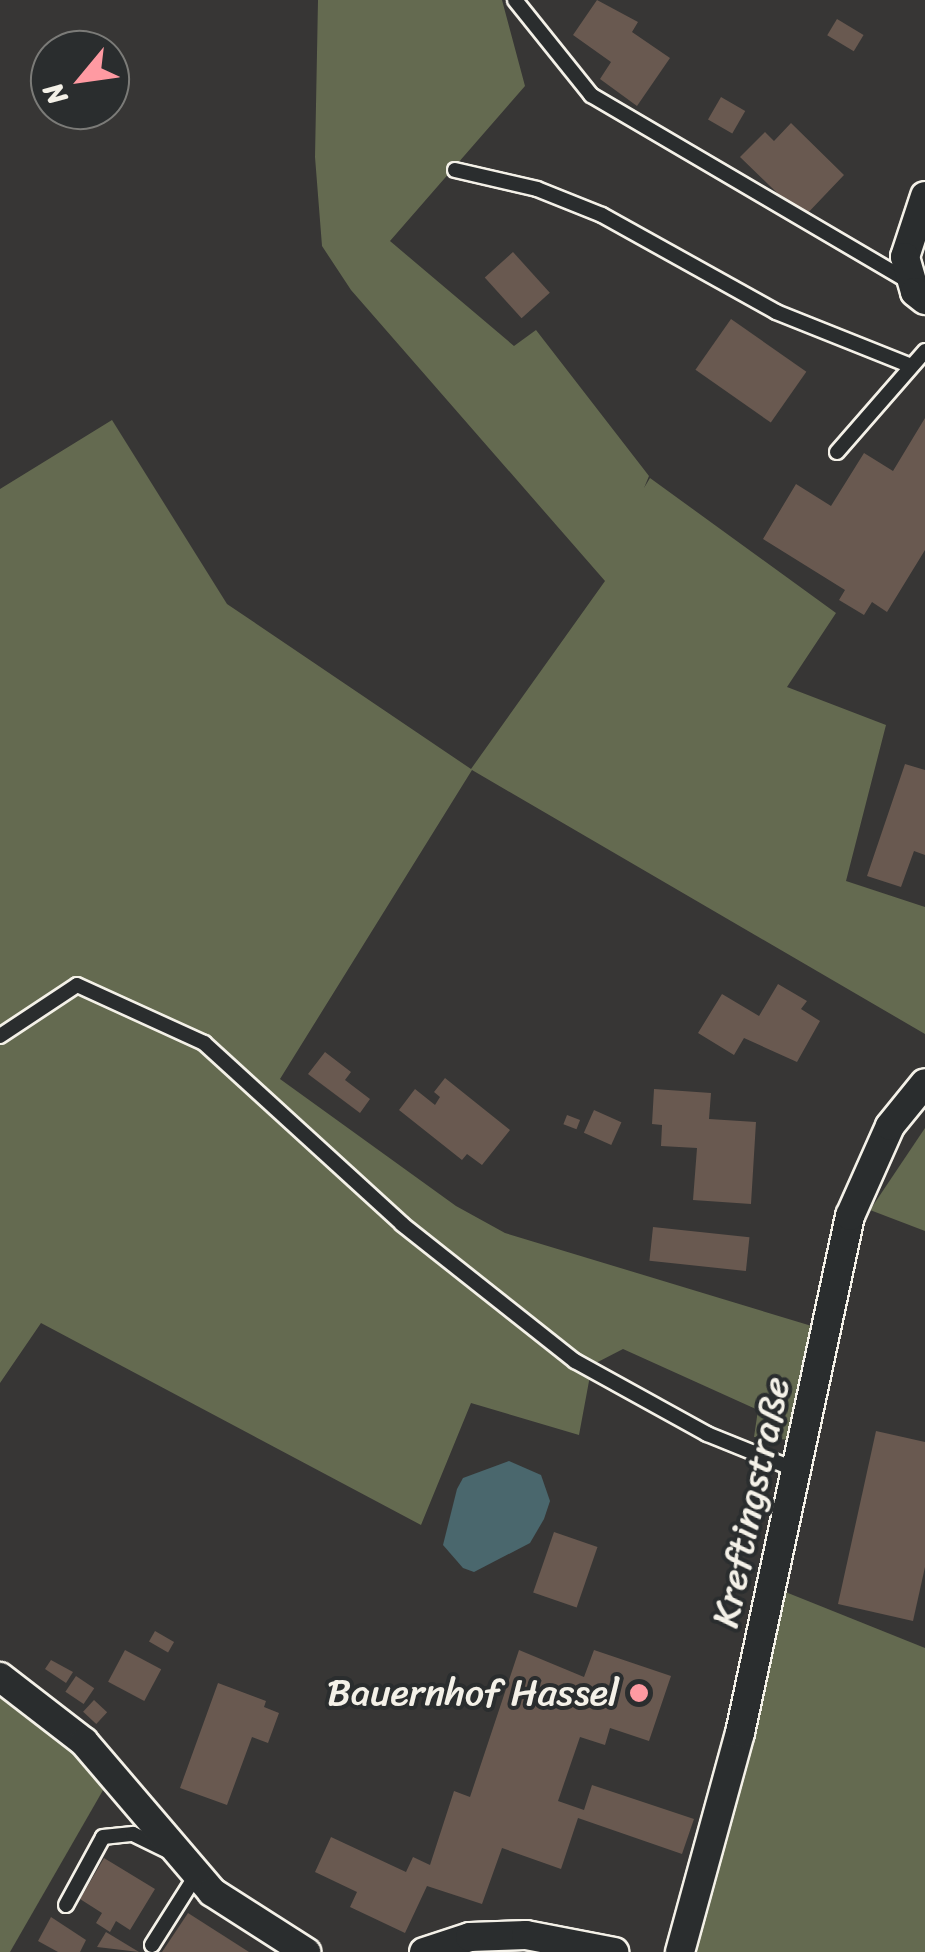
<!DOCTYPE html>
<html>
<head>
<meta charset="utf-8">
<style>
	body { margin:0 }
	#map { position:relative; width:925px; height:1952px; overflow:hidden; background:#373635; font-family:Sriracha,sans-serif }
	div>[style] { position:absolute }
	.green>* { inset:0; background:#646a50 }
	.water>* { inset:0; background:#4a676d }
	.building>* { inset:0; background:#695950; transform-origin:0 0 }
	.roads { filter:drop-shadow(2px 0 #f4f1e8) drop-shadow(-2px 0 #f4f1e8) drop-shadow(0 2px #f4f1e8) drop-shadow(0 -2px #f4f1e8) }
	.service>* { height:14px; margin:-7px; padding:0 7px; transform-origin:7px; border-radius:7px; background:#2a2d2e }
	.minor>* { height:28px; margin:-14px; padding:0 14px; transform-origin:14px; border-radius:14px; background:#2a2d2e }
	.dots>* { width:28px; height:28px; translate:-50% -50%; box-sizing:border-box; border:5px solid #2a2d2e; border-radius:50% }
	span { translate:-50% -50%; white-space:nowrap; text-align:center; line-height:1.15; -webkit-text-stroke:8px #2a2d2e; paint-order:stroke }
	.street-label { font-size:38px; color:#f4f1e8 }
	.poi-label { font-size:38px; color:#f4f1e8 }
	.right { translate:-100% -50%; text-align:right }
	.north { position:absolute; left:30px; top:30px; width:100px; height:100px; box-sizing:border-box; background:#2a2d2e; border:2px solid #7b7b78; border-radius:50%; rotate:241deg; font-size:28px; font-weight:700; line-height:40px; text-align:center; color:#f4f1e8 }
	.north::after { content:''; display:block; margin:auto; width:35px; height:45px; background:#ff9aa2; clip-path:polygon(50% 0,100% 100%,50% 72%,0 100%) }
</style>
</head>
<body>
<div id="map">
	<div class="green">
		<i style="clip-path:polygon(318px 0,502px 0,525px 86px,390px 241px,514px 346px,536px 330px,649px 476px,644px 488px,650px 478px,836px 613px,787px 687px,886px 725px,846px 881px,925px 907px,925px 1034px,472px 770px,280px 1079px,456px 1206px,505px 1233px,815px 1327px,792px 1440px,754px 1437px,758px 1410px,623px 1349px,592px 1365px,579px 1435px,471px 1403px,421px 1525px,41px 1323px,0 1383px,0 489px,112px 420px,227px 604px,471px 769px,605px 581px,351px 290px,322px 246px,315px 157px)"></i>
		<i style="clip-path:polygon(925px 1128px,925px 1231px,870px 1210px)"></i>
		<i style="clip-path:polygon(783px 1591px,925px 1648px,925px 1952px,691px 1952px)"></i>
		<i style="clip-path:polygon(0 1687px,110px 1778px,10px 1952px,0 1952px)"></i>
	</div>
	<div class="water">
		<i style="clip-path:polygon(509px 1461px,541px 1475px,550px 1501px,544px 1519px,530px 1543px,474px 1572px,463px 1568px,443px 1545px,457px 1489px,463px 1478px)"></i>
	</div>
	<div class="building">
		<i style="clip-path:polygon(597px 0,638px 22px,632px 32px,670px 58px,637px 106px,600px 79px,611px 62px,573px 35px)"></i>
		<i style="left:837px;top:19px;width:31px;height:19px;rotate:31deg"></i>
		<i style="left:721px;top:97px;width:28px;height:26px;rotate:30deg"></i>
		<i style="clip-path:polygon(791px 123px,844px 175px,803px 218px,740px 157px,765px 132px,774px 141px)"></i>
		<i style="left:513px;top:252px;width:55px;height:38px;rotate:48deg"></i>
		<i style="left:731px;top:319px;width:92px;height:62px;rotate:35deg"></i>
		<i style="clip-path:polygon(925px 418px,925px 550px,887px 612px,872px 602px,864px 615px,839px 600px,845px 590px,763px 539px,796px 484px,831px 506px,864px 453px,893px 471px)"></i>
		<i style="clip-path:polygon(905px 764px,925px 770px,925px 855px,914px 851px,901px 887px,867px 876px)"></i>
		<i style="clip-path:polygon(778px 984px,807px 1001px,801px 1009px,820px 1021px,797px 1062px,744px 1038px,734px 1055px,698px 1033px,722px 994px,759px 1016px)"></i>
		<i style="clip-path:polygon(325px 1052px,351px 1072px,345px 1080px,370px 1099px,360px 1113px,308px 1074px)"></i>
		<i style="clip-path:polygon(445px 1078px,510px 1130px,482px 1165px,467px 1154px,462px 1160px,399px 1110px,415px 1089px,435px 1105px,440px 1097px,434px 1092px)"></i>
		<i style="clip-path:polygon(654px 1089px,711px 1093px,709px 1119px,756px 1122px,751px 1204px,693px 1200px,697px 1148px,661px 1146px,662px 1125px,652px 1124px)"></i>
		<i style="left:594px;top:1110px;width:30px;height:25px;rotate:24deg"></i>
		<i style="left:567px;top:1115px;width:14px;height:10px;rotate:21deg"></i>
		<i style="left:653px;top:1227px;width:97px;height:34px;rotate:6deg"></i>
		<i style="clip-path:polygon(876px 1431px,925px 1442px,925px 1567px,913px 1621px,838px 1604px)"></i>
		<i style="left:554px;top:1532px;width:46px;height:64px;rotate:19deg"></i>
		<i style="left:155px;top:1631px;width:22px;height:12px;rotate:30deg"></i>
		<i style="left:125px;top:1650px;width:41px;height:36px;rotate:28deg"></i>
		<i style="clip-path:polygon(519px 1650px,584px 1677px,594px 1650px,671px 1676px,649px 1741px,610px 1728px,605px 1745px,580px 1737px,558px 1801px,584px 1810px,592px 1785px,694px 1819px,682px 1854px,578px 1818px,561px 1869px,502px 1848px,482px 1904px,427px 1886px,405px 1933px,350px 1907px,357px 1892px,315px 1872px,331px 1837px,406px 1872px,413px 1857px,430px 1865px,454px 1791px,470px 1797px)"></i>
		<i style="clip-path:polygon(51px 1660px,73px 1672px,66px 1683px,45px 1669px)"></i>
		<i style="left:76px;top:1676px;width:22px;height:19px;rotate:34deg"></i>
		<i style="clip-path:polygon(218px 1683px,266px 1701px,264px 1707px,279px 1713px,268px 1743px,252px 1737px,227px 1805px,180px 1788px)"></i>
		<i style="left:94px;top:1700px;width:18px;height:16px;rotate:43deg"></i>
		<i style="clip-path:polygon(104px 1858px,155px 1889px,130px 1930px,116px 1921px,110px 1932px,96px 1923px,102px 1913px,80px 1899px)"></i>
		<i style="clip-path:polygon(188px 1913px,249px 1952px,162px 1952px)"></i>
		<i style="clip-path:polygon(51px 1917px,86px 1940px,80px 1952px,58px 1952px,38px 1941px)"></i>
		<i style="clip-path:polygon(106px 1932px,139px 1952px,97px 1947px)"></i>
	</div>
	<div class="roads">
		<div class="service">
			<i style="left:515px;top:0;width:122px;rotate:51.3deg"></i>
			<i style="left:591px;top:95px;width:372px;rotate:30.4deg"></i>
			<i style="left:455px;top:170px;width:84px;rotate:13deg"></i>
			<i style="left:537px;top:189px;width:70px;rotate:21.8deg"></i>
			<i style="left:602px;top:215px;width:199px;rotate:29.1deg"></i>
			<i style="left:776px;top:312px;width:145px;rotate:21.8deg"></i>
			<i style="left:837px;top:452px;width:134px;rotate:-48.9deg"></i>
			<i style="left:0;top:1036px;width:92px;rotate:-33.5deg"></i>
			<i style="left:77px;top:985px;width:140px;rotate:24.5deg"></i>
			<i style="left:204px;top:1043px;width:268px;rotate:42.4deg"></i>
			<i style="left:402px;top:1224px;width:221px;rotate:38.4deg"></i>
			<i style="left:575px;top:1361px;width:151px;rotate:28.9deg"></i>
			<i style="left:707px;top:1434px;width:96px;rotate:22deg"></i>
			<i style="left:66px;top:1905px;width:77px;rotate:-61.4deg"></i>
			<i style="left:103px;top:1837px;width:30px;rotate:-6deg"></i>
			<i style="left:133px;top:1834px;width:37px;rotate:26deg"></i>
			<i style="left:152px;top:1945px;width:80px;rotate:-57.7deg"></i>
		</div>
		<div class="minor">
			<i style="left:925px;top:196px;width:64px;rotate:108.2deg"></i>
			<i style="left:905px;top:257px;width:36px;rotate:74deg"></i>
			<i style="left:915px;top:292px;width:13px;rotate:39deg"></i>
			<i style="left:0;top:1677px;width:106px;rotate:37.7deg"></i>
			<i style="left:84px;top:1742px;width:197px;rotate:49.5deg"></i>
			<i style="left:212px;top:1892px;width:112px;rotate:32.6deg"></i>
			<i style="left:424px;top:1952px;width:48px;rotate:-18.1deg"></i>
			<i style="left:470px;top:1937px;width:56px;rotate:-2deg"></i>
			<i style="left:526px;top:1935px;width:90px;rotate:10.9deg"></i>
			<i style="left:680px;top:1952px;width:227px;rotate:-74.7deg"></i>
			<i style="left:740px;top:1733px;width:529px;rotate:-77.99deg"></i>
			<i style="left:850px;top:1216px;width:98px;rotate:-66deg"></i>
			<i style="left:890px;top:1126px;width:55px;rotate:-50.9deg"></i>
		</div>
	</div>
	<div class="dots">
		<i style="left:639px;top:1693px;background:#ff9aa2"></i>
	</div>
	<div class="street-label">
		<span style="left:751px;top:1502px;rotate:-78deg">Kreftingstraße</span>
	</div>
	<div class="poi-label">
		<span class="right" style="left:619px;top:1693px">Bauernhof Hassel</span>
	</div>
	<div class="north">N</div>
</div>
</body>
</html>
